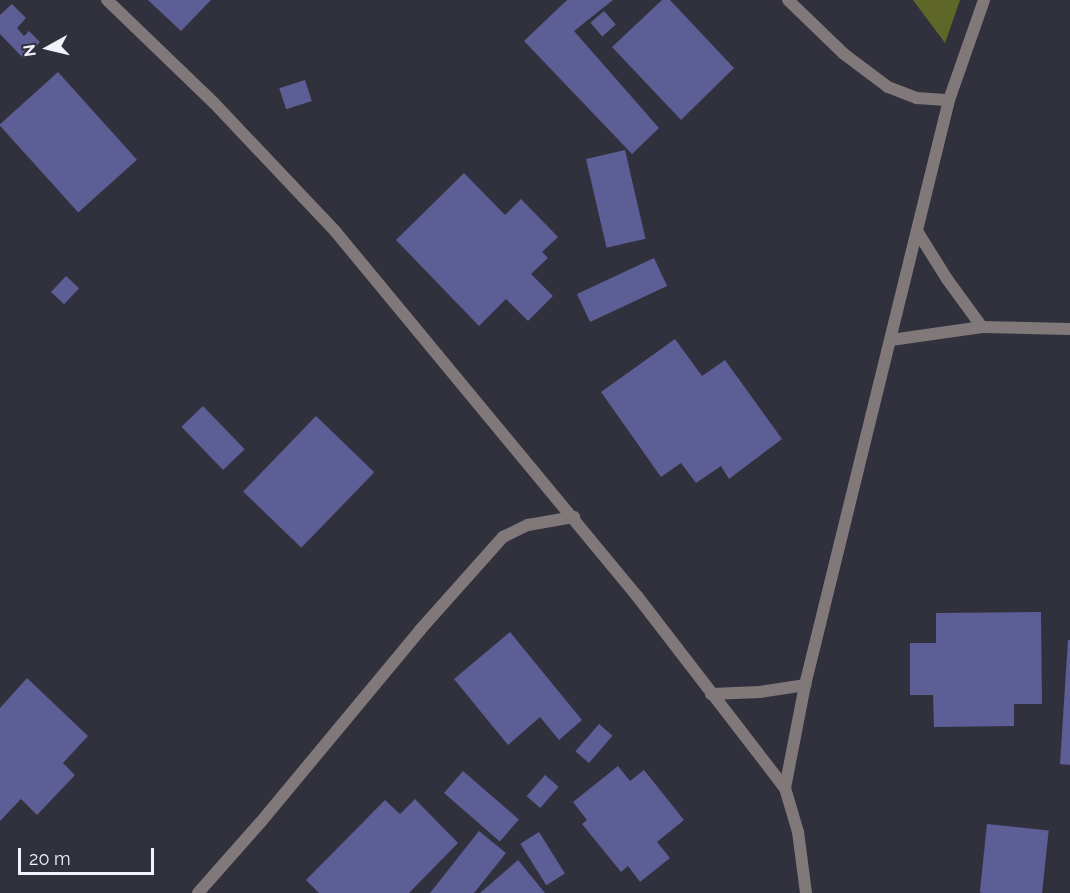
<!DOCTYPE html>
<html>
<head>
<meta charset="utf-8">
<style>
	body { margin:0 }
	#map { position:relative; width:1070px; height:893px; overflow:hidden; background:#30313c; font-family:Raleway,sans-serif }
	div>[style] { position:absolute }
	.forest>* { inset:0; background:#5f6728 }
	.building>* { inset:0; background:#5c5e95; transform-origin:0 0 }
	.street>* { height:12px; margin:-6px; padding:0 6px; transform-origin:6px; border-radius:6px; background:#807879 }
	span { translate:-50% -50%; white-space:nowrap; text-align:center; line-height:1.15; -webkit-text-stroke:5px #30313c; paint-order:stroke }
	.north { position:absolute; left:18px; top:18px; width:60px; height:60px; -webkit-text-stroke:4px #30313c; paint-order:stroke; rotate:262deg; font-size:16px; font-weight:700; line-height:24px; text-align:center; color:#f2f2fa }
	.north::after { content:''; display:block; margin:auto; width:21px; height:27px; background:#f2f2fa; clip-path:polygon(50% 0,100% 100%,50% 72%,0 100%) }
	.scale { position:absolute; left:18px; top:848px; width:136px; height:27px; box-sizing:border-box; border:3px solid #f2f2fa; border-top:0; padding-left:8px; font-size:18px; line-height:21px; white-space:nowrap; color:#f2f2fa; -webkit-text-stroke:4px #30313c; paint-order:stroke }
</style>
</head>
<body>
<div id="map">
	<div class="forest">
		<i style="clip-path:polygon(913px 0,960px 0,945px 43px)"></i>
	</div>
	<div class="building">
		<i style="clip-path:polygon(148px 0,211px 0,181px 31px)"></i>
		<i style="clip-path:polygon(567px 0,613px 0,574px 31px,659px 128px,632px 154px,524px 41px)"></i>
		<i style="clip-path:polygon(662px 0,670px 0,734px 68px,681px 120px,612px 47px)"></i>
		<i style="clip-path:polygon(12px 4px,26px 18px,17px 28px,24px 36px,29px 31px,40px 42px,24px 59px,0 34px,0 15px)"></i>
		<i style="left:604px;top:11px;width:18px;height:18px;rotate:49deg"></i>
		<i style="left:58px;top:72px;width:118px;height:79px;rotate:48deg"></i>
		<i style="left:305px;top:80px;width:22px;height:27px;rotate:72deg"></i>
		<i style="left:625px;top:150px;width:91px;height:40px;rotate:77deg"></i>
		<i style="clip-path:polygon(464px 173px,505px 215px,521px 199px,558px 237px,542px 252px,548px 258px,531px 274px,553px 296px,528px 321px,506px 299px,479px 326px,396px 240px)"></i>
		<i style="left:654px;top:258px;width:31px;height:85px;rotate:65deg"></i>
		<i style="left:66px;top:276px;width:18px;height:22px;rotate:43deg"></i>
		<i style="clip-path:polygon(675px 339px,702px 376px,725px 360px,782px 439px,729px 479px,721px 466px,696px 483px,681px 463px,661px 477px,601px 392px)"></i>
		<i style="left:203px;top:406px;width:60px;height:30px;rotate:46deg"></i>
		<i style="left:316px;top:416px;width:81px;height:105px;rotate:44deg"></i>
		<i style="clip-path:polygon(1041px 612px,1042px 704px,1014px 704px,1014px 726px,934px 727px,933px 695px,910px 695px,910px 643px,936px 643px,936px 613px)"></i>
		<i style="clip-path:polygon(510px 632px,582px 720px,559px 740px,540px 717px,508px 745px,454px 679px)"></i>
		<i style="clip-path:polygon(1068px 640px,1070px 640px,1070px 765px,1060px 764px)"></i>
		<i style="clip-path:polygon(27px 678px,88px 736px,63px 763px,75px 775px,37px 815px,21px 799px,0 821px,0 708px)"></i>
		<i style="left:599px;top:724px;width:18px;height:36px;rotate:41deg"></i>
		<i style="clip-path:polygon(618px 766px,630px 781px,644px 770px,684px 820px,657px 842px,670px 858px,640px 882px,628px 866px,621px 872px,582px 824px,587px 820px,573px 802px)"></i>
		<i style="left:463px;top:771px;width:74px;height:29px;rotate:41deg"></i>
		<i style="left:545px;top:775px;width:18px;height:28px;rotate:41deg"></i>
		<i style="clip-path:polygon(415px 799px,458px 843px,409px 893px,319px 893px,306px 880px,385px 800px,400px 814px)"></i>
		<i style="left:987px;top:824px;width:62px;height:69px;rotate:6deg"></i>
		<i style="clip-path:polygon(479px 831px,506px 853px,474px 893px,430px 893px)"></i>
		<i style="left:539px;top:832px;width:49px;height:22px;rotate:58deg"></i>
		<i style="clip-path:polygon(518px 860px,545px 893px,480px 893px)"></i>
	</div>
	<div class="street">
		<i style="left:107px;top:0;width:149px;rotate:43.9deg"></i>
		<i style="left:214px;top:103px;width:176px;rotate:46.6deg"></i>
		<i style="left:335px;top:231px;width:474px;rotate:50.4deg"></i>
		<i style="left:637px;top:596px;width:242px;rotate:52.4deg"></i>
		<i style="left:785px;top:788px;width:46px;rotate:73.5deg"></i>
		<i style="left:798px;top:832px;width:62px;rotate:82.5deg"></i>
		<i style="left:788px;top:0;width:78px;rotate:44deg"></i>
		<i style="left:844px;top:54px;width:55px;rotate:36.9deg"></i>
		<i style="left:888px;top:87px;width:31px;rotate:21deg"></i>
		<i style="left:917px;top:98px;width:32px;rotate:4deg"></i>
		<i style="left:917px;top:231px;width:57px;rotate:58deg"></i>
		<i style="left:947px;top:279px;width:59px;rotate:53.9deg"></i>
		<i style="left:891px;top:340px;width:92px;rotate:-8.1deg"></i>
		<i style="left:982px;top:327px;width:88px;rotate:1.3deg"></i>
		<i style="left:711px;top:694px;width:49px;rotate:-2.3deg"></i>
		<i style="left:760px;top:692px;width:46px;rotate:-8.8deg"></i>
		<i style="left:785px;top:788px;width:105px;rotate:-79deg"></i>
		<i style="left:805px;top:685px;width:602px;rotate:-76.17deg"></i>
		<i style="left:949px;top:100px;width:106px;rotate:-70.7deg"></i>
		<i style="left:198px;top:893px;width:94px;rotate:-48.5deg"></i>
		<i style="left:260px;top:823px;width:251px;rotate:-50.3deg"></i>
		<i style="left:420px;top:630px;width:125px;rotate:-48.3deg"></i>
		<i style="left:503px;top:537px;width:28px;rotate:-26deg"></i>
		<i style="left:528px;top:525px;width:47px;rotate:-9.9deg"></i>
	</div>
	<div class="north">N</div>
	<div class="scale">20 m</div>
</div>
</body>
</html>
